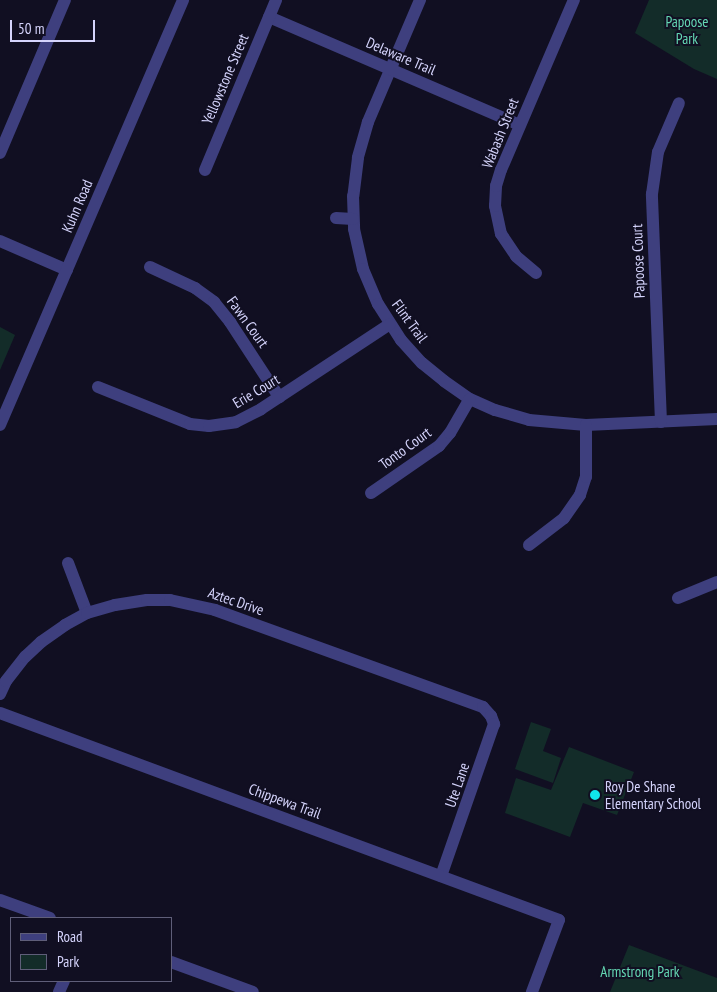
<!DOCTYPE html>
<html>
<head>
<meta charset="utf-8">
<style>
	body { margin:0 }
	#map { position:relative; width:717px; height:992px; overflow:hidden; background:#110f22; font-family:"PT Sans Narrow",sans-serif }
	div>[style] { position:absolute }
	.green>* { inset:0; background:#132c29 }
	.minor>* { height:12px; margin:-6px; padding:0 6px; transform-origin:6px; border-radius:6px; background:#3e3f7e }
	.dots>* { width:14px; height:14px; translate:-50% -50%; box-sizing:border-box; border:2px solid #110f22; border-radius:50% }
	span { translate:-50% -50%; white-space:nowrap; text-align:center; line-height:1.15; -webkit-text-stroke:4px #110f22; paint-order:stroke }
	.park-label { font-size:15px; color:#64d7b3 }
	.street-label { font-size:15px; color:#d5d4fc }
	.poi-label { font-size:15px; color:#d5d4fc }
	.left { translate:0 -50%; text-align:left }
	.legend { position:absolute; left:10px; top:917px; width:162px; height:65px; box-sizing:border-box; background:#110f22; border:1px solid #5f5e79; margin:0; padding:6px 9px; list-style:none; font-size:15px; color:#d5d4fc }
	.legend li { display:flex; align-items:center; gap:10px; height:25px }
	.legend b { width:25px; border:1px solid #5f5e79 }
	.scale { position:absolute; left:10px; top:20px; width:85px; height:22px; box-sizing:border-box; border:2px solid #d5d4fc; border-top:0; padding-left:6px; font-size:15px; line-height:18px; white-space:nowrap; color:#d5d4fc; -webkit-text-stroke:4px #110f22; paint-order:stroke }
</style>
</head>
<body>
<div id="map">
	<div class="green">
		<i style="clip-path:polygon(649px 0,717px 0,717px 79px,694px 69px,635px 33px)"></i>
		<i style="clip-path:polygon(0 327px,15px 335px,0 370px)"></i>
		<i style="clip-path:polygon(531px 722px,551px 729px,543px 751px,561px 758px,553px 783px,515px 769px)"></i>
		<i style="clip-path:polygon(569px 747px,634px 772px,617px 815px,583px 803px,570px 837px,505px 813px,516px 778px,551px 790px)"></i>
		<i style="clip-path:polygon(629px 945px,717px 978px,717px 992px,610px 992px)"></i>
	</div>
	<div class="minor">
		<i style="left:420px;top:0;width:133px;rotate:113.1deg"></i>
		<i style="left:368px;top:122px;width:37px;rotate:106deg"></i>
		<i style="left:358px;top:158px;width:38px;rotate:97deg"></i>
		<i style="left:353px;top:196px;width:33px;rotate:88deg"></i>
		<i style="left:354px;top:229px;width:41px;rotate:77.3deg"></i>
		<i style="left:363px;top:269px;width:38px;rotate:67deg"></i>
		<i style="left:378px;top:304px;width:43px;rotate:57.4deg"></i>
		<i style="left:401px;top:340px;width:31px;rotate:48deg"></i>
		<i style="left:422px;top:363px;width:28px;rotate:39deg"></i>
		<i style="left:444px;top:381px;width:32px;rotate:35deg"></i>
		<i style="left:470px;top:399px;width:27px;rotate:24deg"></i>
		<i style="left:495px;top:410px;width:35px;rotate:16deg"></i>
		<i style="left:529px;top:420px;width:57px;rotate:5deg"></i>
		<i style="left:586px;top:425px;width:131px;rotate:-2.6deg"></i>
		<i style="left:269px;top:17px;width:273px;rotate:23.3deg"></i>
		<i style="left:0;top:153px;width:166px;rotate:-67deg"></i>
		<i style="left:205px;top:170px;width:184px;rotate:-67.3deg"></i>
		<i style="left:336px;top:218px;width:17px;rotate:3deg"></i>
		<i style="left:0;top:241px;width:73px;rotate:23.4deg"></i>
		<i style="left:150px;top:267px;width:50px;rotate:25deg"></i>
		<i style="left:195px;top:288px;width:24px;rotate:36deg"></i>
		<i style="left:214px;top:302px;width:26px;rotate:51deg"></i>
		<i style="left:230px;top:322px;width:90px;rotate:56.8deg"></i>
		<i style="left:536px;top:273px;width:26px;rotate:-140deg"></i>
		<i style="left:516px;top:256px;width:27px;rotate:-124deg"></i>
		<i style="left:501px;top:234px;width:29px;rotate:-102deg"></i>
		<i style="left:495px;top:206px;width:20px;rotate:-87deg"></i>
		<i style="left:496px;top:186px;width:17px;rotate:-73deg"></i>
		<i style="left:501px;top:170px;width:185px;rotate:-66.8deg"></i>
		<i style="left:98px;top:387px;width:99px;rotate:21.9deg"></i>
		<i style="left:190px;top:424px;width:19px;rotate:6deg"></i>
		<i style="left:209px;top:426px;width:27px;rotate:-8deg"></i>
		<i style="left:236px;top:422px;width:28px;rotate:-27deg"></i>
		<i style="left:261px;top:409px;width:154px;rotate:-33.4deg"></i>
		<i style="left:661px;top:422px;width:228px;rotate:-92.3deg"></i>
		<i style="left:652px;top:194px;width:42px;rotate:-81.9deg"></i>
		<i style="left:658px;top:152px;width:53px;rotate:-66.8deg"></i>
		<i style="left:0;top:425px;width:463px;rotate:-66.7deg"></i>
		<i style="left:371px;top:493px;width:83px;rotate:-34.7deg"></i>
		<i style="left:439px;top:446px;width:17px;rotate:-50deg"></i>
		<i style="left:450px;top:433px;width:39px;rotate:-60deg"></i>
		<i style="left:529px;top:545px;width:44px;rotate:-37.6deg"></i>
		<i style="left:564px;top:518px;width:28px;rotate:-55deg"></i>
		<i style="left:580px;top:495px;width:19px;rotate:-72deg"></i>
		<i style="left:586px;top:477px;width:52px;rotate:-90deg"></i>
		<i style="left:68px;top:563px;width:53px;rotate:69.2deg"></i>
		<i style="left:678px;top:598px;width:42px;rotate:-22.3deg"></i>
		<i style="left:0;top:694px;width:14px;rotate:-65deg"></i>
		<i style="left:6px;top:681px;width:31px;rotate:-52deg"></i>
		<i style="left:25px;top:657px;width:22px;rotate:-43deg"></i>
		<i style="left:41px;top:642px;width:29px;rotate:-35deg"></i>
		<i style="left:65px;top:625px;width:25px;rotate:-29deg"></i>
		<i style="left:87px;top:613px;width:29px;rotate:-16deg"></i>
		<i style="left:115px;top:605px;width:32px;rotate:-9deg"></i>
		<i style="left:147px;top:600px;width:23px"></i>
		<i style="left:170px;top:600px;width:46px;rotate:12.5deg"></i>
		<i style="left:215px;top:610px;width:285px;rotate:19.9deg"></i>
		<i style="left:483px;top:707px;width:12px;rotate:48deg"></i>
		<i style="left:491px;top:716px;width:9px;rotate:69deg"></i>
		<i style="left:494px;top:724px;width:161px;rotate:109.2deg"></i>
		<i style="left:0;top:713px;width:596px;rotate:20.32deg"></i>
		<i style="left:559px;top:920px;width:77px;rotate:110.6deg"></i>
		<i style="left:0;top:900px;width:53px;rotate:19.8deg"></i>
		<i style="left:171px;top:962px;width:87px;rotate:20.1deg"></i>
		<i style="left:59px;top:992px;width:12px;rotate:-66deg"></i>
	</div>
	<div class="dots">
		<i style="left:595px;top:795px;background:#10e5ec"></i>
	</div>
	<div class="park-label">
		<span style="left:687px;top:30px">Papoose<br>Park</span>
		<span style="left:640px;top:972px">Armstrong Park</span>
	</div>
	<div class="street-label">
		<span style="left:401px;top:56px;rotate:23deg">Delaware Trail</span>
		<span style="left:225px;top:79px;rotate:-67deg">Yellowstone Street</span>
		<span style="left:500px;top:133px;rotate:-68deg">Wabash Street</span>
		<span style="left:77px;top:206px;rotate:-67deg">Kuhn Road</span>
		<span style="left:638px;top:261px;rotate:-92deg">Papoose Court</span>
		<span style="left:410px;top:321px;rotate:54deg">Flint Trail</span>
		<span style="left:248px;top:322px;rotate:54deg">Fawn Court</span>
		<span style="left:256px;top:391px;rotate:-31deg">Erie Court</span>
		<span style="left:405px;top:448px;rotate:-36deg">Tonto Court</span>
		<span style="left:236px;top:601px;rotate:19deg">Aztec Drive</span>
		<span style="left:457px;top:785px;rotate:-71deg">Ute Lane</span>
		<span style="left:285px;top:801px;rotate:20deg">Chippewa Trail</span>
	</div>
	<div class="poi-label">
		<span class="left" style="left:605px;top:795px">Roy De Shane<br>Elementary School</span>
	</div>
	<ul class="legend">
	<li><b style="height:6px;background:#3e3f7e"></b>Road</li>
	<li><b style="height:14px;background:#132c29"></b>Park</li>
	</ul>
	<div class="scale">50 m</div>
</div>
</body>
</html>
